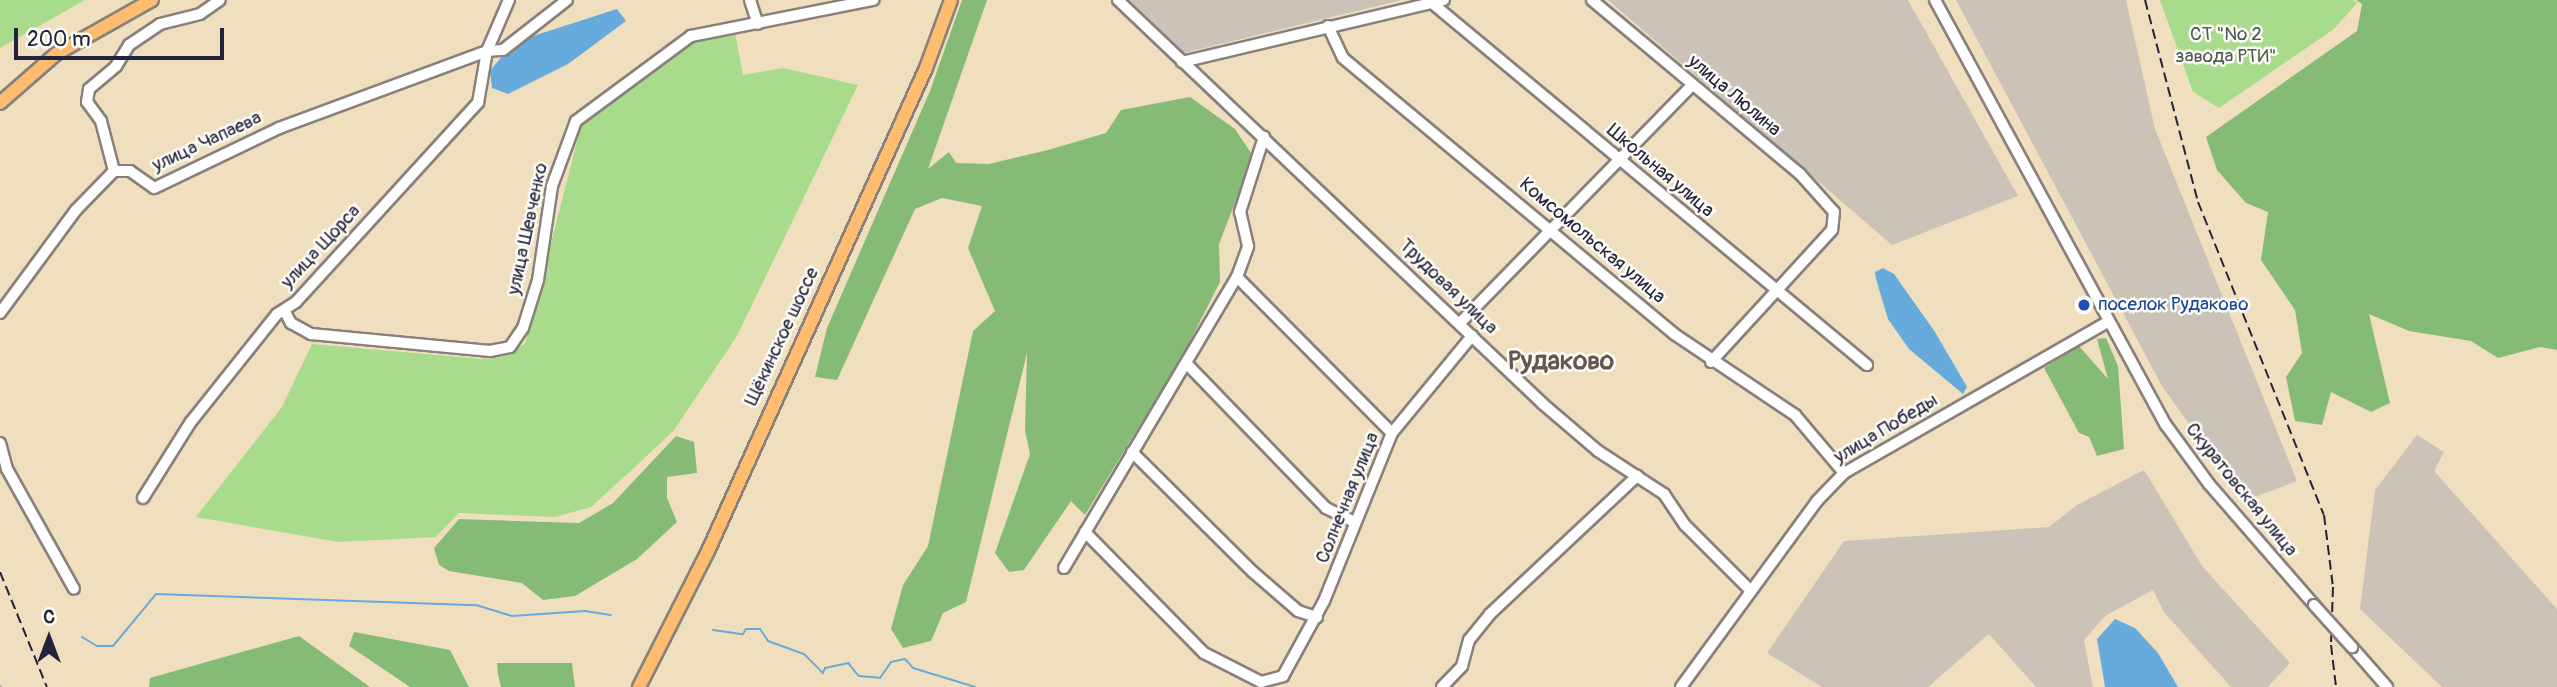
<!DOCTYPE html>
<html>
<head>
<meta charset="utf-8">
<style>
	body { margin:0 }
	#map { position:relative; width:2557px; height:687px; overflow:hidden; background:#f0dfbf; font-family:Pangolin,sans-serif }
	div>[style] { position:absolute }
	.industrial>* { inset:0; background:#cbc3b8 }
	.green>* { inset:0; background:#a8db8b }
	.forest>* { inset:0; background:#86bb77 }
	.water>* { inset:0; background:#67abdc }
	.stream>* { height:2px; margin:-1px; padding:0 1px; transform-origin:1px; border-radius:1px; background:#67abdc }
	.roads { filter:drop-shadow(2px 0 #89807d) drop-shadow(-2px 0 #89807d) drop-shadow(0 2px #89807d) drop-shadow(0 -2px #89807d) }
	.minor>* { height:10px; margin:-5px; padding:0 5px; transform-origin:5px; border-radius:5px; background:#fff }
	.major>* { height:12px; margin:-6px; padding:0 6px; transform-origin:6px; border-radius:6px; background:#fdbc70 }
	.rail>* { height:2px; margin-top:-1px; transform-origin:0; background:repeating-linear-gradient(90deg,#22223b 0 10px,transparent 0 15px) }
	.bridges { filter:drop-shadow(2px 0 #89807d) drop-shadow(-2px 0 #89807d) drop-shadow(0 2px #89807d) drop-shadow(0 -2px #89807d) }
	.minor-bridge>* { height:10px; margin:-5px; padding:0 5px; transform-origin:5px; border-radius:5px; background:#fff }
	.dots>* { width:19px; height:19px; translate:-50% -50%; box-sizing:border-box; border:4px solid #fdfcf7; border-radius:50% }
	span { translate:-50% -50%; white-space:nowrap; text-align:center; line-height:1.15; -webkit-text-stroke:5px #fdfcf7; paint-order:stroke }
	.park-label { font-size:19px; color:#4a5a53 }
	.street-label { font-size:19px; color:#22223b }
	.transit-label { font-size:19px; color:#164399 }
	.left { translate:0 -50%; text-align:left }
	.district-label { font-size:26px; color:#675551; font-weight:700 }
	.north { position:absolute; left:14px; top:603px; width:70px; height:70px; -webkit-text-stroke:5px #fdfcf7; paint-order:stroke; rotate:0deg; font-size:19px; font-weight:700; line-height:28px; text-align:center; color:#22223b }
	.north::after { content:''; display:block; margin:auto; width:24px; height:32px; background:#22223b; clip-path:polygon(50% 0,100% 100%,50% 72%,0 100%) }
	.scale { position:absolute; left:14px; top:28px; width:210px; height:32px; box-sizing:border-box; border:4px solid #22223b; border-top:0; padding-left:9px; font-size:21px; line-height:24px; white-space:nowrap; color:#22223b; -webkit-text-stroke:5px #fdfcf7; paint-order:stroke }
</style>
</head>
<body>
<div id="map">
	<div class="industrial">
		<i style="clip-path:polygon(1130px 0,1402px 0,1184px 53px)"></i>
		<i style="clip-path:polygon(1608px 0,1908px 0,2018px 196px,1892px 245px)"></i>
		<i style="clip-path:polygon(1956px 0,2126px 0,2155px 129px,2297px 481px,2244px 501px,2162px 386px)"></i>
		<i style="clip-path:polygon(2417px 435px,2444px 452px,2434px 471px,2557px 609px,2557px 687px,2442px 687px,2360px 609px,2375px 490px)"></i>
		<i style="clip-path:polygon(2144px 470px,2202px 566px,2290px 663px,2268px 687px,2231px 687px,2164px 612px,2153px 590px,2105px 616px,2084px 640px,2093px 687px,2036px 687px,1989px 634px,1928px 687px,1822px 687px,1767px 653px,1844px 541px,2049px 527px,2077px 505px)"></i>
	</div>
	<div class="green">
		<i style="clip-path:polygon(0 0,85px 0,0 48px)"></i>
		<i style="clip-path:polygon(2160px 0,2353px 0,2357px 3px,2334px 29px,2219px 108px,2193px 92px)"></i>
		<i style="clip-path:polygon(735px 33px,743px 75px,783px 68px,858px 85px,737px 336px,674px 430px,634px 468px,591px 507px,555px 517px,459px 513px,436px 537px,338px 542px,196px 517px,282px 407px,312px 344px,482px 359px,502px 357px,525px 344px,581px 126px,697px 41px)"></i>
	</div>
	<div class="forest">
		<i style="clip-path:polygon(962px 0,987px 0,928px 169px,949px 152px,956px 163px,989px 164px,1048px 150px,1106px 133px,1121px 110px,1190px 97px,1235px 129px,1253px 156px,1219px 244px,1220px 282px,1185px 351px,1085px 515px,1071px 501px,1024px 570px,1009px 572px,995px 553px,1030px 454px,1025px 431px,1027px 353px,966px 602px,943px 613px,931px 641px,903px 648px,891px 629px,903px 585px,928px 546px,973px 331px,995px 311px,968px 248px,982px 206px,942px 198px,915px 209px,837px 380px,815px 377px,827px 328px,930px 91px)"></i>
		<i style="clip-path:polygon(2356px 0,2557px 0,2557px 350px,2540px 347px,2498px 358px,2471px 341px,2409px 331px,2369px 314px,2390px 403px,2371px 412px,2331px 392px,2322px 425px,2295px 421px,2286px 377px,2302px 353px,2295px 310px,2261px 260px,2268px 212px,2246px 203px,2217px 170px,2206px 137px,2357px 31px,2362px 4px)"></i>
		<i style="clip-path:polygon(2106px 338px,2118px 366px,2124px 449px,2097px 456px,2089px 437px,2079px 433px,2044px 368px,2079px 346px,2108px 379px,2097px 339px)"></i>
		<i style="clip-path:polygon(676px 436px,694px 442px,697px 473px,667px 477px,667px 498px,677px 522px,637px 559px,575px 596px,543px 600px,522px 583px,449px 571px,439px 565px,434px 548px,459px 519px,579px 523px,613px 503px)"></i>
		<i style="clip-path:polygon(354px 632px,450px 650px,469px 687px,410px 687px,349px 646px)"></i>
		<i style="clip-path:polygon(299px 636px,370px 687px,149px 687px,150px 678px)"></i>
		<i style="clip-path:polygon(572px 663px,575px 687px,501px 687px,498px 675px,497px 663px)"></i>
	</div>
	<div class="water">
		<i style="clip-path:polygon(617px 9px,626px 21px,568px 64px,508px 94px,492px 88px,490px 71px,502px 56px,533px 36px)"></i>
		<i style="clip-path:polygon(1883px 268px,1894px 274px,1935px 332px,1967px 387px,1963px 394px,1909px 349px,1888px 319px,1876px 279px,1875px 272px)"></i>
		<i style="clip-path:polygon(2115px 619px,2135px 628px,2158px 653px,2178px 687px,2105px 687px,2097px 639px)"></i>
	</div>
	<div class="stream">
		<i style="left:713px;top:630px;width:30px;rotate:8deg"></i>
		<i style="left:743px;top:634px;width:6px;rotate:-59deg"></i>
		<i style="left:746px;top:629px;width:14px"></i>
		<i style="left:760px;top:629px;width:14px;rotate:56deg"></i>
		<i style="left:768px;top:641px;width:38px;rotate:20deg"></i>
		<i style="left:804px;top:654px;width:27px;rotate:45deg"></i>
		<i style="left:823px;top:673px;width:5px;rotate:-68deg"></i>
		<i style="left:825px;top:668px;width:24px;rotate:-12deg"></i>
		<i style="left:848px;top:663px;width:17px;rotate:50deg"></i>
		<i style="left:859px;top:676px;width:21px;rotate:5deg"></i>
		<i style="left:880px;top:678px;width:19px;rotate:-55deg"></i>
		<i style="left:891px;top:662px;width:14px;rotate:-12deg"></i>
		<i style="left:905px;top:659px;width:12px;rotate:48deg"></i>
		<i style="left:913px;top:668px;width:65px;rotate:17deg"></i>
		<i style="left:82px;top:637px;width:17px;rotate:31deg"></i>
		<i style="left:97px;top:646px;width:16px"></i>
		<i style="left:113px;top:646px;width:67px;rotate:-50.4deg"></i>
		<i style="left:156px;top:594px;width:320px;rotate:2deg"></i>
		<i style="left:476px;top:605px;width:38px;rotate:17deg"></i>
		<i style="left:512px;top:616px;width:73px;rotate:-3.9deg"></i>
		<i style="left:585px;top:611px;width:26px;rotate:9deg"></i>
		<i style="left:0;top:686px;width:1px;rotate:45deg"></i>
	</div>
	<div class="roads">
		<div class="minor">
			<i style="left:750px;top:0;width:25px;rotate:72deg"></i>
			<i style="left:1118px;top:0;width:586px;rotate:43.55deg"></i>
			<i style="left:1543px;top:404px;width:72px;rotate:40.5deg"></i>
			<i style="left:1598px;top:451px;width:79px;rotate:33.1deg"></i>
			<i style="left:1664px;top:494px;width:37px;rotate:56deg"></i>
			<i style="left:1685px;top:525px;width:93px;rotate:45deg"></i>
			<i style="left:1592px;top:0;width:271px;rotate:39.9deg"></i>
			<i style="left:1800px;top:174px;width:51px;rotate:48.2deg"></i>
			<i style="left:1834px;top:212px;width:18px;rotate:96deg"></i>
			<i style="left:1832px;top:230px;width:179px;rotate:132.5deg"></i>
			<i style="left:1935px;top:0;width:484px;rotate:61.5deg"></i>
			<i style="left:2166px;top:425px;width:73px;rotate:53.9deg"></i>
			<i style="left:2209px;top:484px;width:160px;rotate:49deg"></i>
			<i style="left:1432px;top:3px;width:566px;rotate:39.77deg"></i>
			<i style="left:1328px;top:26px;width:35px;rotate:65deg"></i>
			<i style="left:1343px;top:58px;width:431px;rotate:39.8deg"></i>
			<i style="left:1674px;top:334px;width:146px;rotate:33.8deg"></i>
			<i style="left:1795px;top:415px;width:76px;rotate:49.8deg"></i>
			<i style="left:487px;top:51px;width:16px;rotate:-4deg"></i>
			<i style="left:503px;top:50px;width:81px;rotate:-38deg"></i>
			<i style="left:1182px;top:62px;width:269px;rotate:-13.3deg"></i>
			<i style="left:114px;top:171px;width:52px;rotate:-104.6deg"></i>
			<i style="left:101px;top:121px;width:24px;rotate:-126deg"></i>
			<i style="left:87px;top:102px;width:13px;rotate:-81deg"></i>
			<i style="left:89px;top:89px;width:35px;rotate:-40deg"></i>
			<i style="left:116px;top:66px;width:25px;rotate:-58deg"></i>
			<i style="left:129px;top:45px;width:37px;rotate:-34deg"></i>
			<i style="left:160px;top:24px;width:41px;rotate:-14deg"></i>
			<i style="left:200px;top:14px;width:24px;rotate:-35deg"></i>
			<i style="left:1237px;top:277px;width:220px;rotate:45.2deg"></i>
			<i style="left:284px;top:310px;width:15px;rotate:62deg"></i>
			<i style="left:291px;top:323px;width:23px;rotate:29deg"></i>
			<i style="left:311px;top:334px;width:180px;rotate:5.4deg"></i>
			<i style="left:490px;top:351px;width:20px;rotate:-11deg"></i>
			<i style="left:510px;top:347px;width:23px;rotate:-56deg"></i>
			<i style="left:523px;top:328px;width:50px;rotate:-72.6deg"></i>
			<i style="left:538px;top:280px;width:95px;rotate:-81.5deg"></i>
			<i style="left:552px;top:186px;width:69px;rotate:-69.7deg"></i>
			<i style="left:576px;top:121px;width:143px;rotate:-36.5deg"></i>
			<i style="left:691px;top:36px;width:186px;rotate:-11.2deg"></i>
			<i style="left:0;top:313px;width:128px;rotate:-53.6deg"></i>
			<i style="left:76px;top:210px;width:54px;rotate:-45.7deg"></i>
			<i style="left:114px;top:171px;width:16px"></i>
			<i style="left:130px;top:171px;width:29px;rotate:35deg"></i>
			<i style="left:154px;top:188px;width:139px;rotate:-25.6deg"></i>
			<i style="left:279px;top:128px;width:222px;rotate:-20.3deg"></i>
			<i style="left:1461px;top:322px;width:331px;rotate:-45.7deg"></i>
			<i style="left:1187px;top:364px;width:200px;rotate:46deg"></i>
			<i style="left:1326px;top:508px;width:30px;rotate:26deg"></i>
			<i style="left:0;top:443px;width:27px;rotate:75deg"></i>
			<i style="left:7px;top:469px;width:137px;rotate:60.8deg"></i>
			<i style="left:1132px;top:452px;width:170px;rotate:44.8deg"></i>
			<i style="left:1253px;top:572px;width:60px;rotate:40.9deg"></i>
			<i style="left:1298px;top:611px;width:20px;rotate:18deg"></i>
			<i style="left:143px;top:498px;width:89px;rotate:-57.9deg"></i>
			<i style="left:190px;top:423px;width:139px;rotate:-51.4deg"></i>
			<i style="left:277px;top:314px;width:22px;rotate:-32deg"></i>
			<i style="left:296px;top:302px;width:270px;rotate:-47.6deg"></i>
			<i style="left:478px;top:103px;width:53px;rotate:-80.2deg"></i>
			<i style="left:487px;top:51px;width:56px;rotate:-66.7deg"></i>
			<i style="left:1085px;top:532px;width:170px;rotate:45.5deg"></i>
			<i style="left:1204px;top:653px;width:64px;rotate:27deg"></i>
			<i style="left:1261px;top:682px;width:23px;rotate:-15deg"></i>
			<i style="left:1283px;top:676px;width:85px;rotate:-61.3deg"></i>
			<i style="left:1324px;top:601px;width:181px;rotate:-68deg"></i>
			<i style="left:1392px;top:433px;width:126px;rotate:-50.5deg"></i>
			<i style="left:1064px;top:568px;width:339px;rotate:-59.3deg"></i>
			<i style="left:1237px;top:277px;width:33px;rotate:-70deg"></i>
			<i style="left:1248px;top:246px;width:35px;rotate:-103deg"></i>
			<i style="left:1240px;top:212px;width:79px;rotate:-72.3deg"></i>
			<i style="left:2352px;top:647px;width:53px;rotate:48.8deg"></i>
			<i style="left:1442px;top:687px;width:29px;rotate:-46deg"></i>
			<i style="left:1462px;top:666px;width:27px;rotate:-75deg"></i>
			<i style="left:1469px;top:640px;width:33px;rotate:-51deg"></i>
			<i style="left:1490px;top:614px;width:202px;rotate:-43.2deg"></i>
			<i style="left:1681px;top:687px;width:230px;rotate:-53.8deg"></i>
			<i style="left:1817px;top:501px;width:39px;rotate:-46deg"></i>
			<i style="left:1844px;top:473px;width:304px;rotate:-29.8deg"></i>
		</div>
		<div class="major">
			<i style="left:0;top:103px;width:74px;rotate:-41.2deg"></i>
			<i style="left:56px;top:54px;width:110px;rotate:-29.4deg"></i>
			<i style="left:639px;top:687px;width:153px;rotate:-63.1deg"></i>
			<i style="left:708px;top:551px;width:530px;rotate:-65.71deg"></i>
			<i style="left:926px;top:68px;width:72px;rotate:-69.8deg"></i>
		</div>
	</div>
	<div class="rail">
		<i style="left:2145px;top:0;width:209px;rotate:75.3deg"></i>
		<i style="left:2198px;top:202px;width:337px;rotate:68.1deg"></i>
		<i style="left:2324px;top:515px;width:73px;rotate:82.9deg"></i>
		<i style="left:2333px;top:587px;width:58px;rotate:92deg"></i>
		<i style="left:2331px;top:645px;width:42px;rotate:83.2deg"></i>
		<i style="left:0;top:572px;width:124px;rotate:67.8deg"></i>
	</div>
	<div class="bridges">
		<div class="minor-bridge">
			<i style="left:2314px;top:605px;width:57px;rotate:47.9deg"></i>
		</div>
	</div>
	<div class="dots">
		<i style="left:2084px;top:305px;background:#1a4fb4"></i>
	</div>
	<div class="park-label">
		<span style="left:2226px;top:46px">СТ "№ 2<br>завода РТИ"</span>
	</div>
	<div class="street-label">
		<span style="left:1734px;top:96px;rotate:40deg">улица Люлина</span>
		<span style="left:207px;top:142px;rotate:-25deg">улица Чапаева</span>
		<span style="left:1660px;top:171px;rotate:40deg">Школьная улица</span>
		<span style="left:528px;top:229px;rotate:-78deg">улица Шевченко</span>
		<span style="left:1592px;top:241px;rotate:40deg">Комсомольская улица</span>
		<span style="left:321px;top:247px;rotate:-47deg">улица Щорса</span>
		<span style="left:1448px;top:287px;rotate:44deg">Трудовая улица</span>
		<span style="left:782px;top:337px;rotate:-65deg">Щёкинское шоссе</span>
		<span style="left:1886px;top:429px;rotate:-31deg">улица Победы</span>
		<span style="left:2241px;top:490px;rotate:51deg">Скуратовская улица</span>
		<span style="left:1348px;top:498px;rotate:-68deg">Солнечная улица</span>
	</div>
	<div class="transit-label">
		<span class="left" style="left:2098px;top:305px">поселок Рудаково</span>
	</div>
	<div class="district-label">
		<span style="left:1561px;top:362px">Рудаково</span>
	</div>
	<div class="north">С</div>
	<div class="scale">200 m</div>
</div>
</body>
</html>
